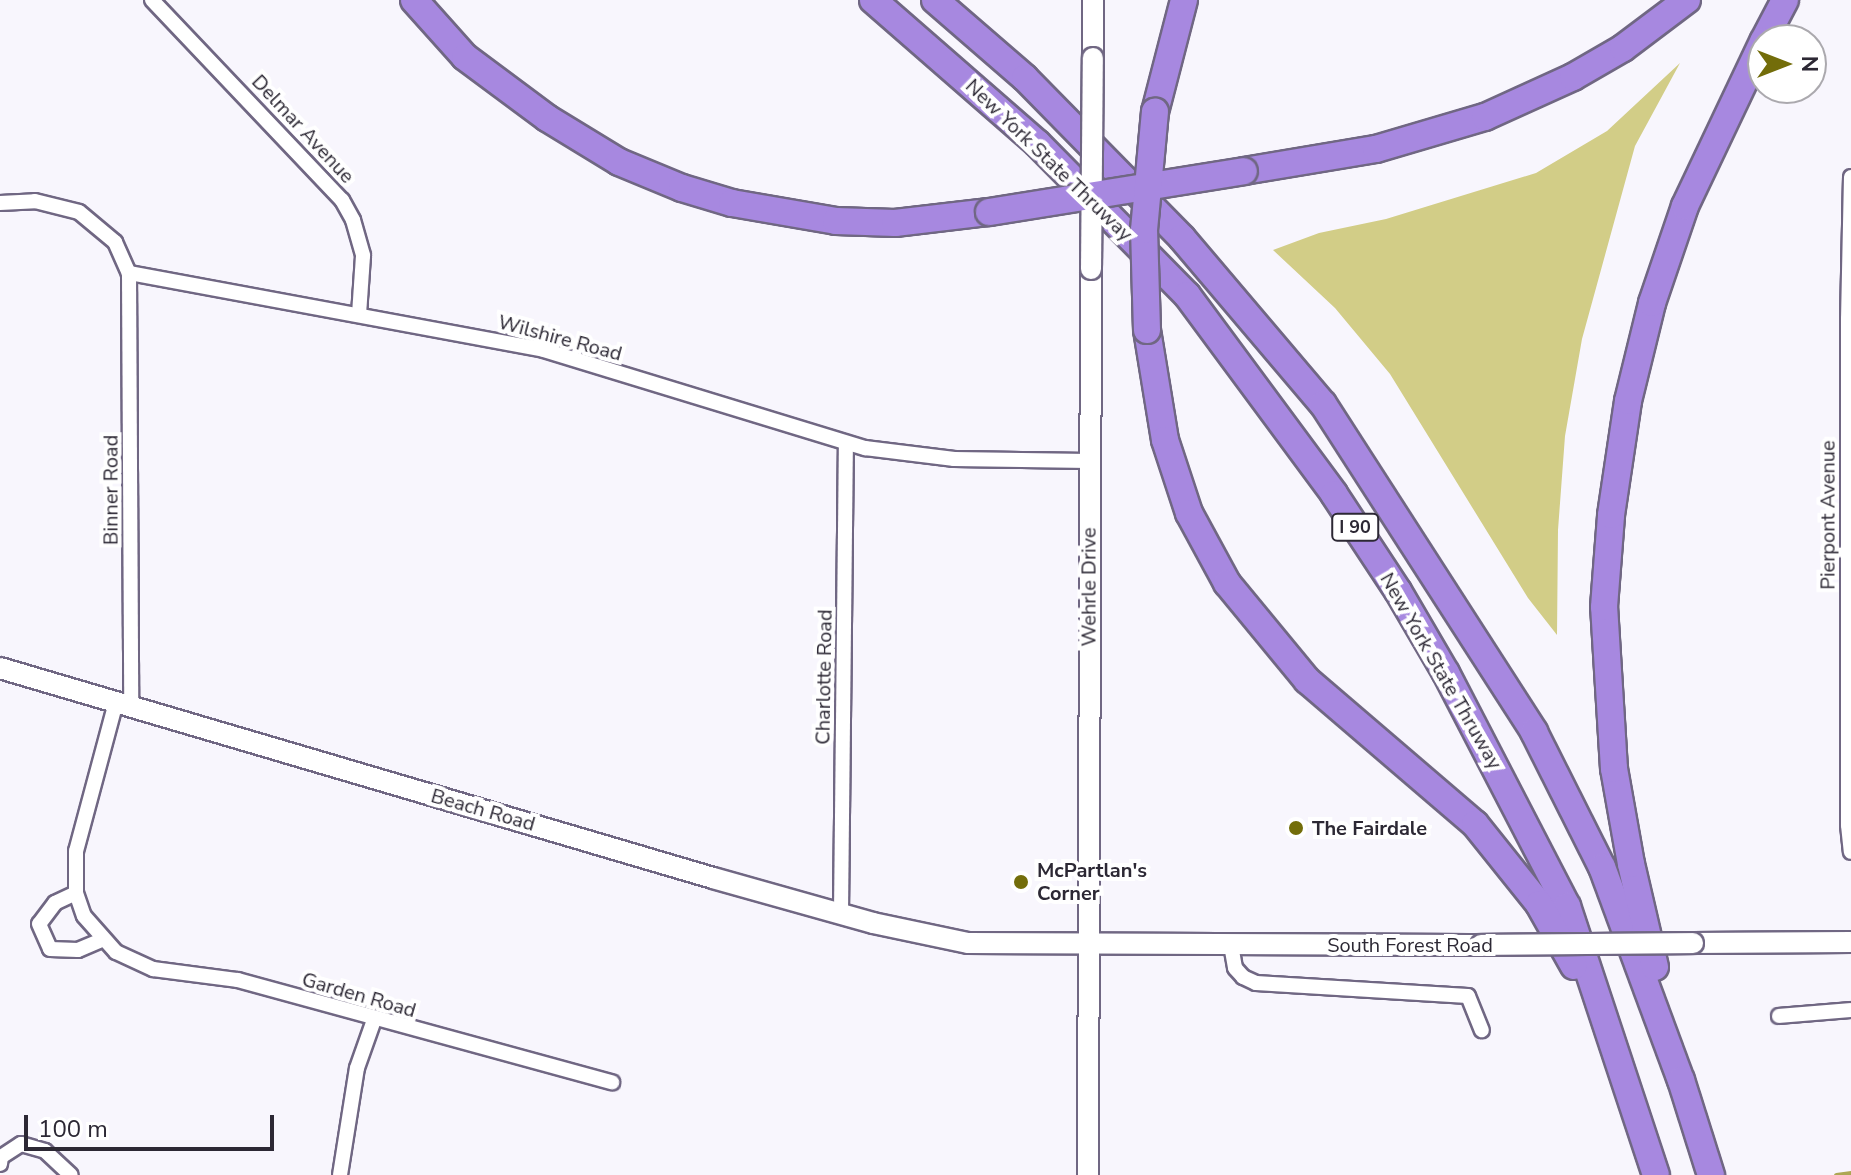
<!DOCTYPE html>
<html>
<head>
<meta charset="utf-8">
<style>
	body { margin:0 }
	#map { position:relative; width:1851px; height:1175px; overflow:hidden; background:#f8f6fd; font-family:"Nunito Sans",sans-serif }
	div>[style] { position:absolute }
	.green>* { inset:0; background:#d2cd87 }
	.stream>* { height:5px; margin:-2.5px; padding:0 2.5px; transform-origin:2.5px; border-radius:2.5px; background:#ada753 }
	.roads { filter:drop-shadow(2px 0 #706783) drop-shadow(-2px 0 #706783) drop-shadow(0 2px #706783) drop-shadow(0 -2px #706783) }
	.street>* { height:14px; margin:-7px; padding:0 7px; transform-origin:7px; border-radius:7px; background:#fff }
	.secondary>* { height:20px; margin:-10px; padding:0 10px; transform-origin:10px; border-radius:10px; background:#fff }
	.highway>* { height:26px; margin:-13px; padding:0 13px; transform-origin:13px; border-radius:13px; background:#a788e0 }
	.bridges { filter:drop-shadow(2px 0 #706783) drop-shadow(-2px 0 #706783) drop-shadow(0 2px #706783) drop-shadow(0 -2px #706783) }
	.secondary-bridge>* { height:20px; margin:-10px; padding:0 10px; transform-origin:10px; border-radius:10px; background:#fff }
	.highway-bridge>* { height:26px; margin:-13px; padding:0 13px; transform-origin:13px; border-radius:13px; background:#a788e0 }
	.dots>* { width:22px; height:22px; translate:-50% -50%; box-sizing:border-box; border:4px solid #fff; border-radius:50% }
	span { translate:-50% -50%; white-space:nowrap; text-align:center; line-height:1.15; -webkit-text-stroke:8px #fff; paint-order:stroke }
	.shield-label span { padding:2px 6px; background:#fff; border:2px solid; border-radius:6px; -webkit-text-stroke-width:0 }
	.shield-label { font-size:18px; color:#2c2834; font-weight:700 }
	.street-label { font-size:20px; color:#2c2834 }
	.poi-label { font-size:20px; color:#2c2834; font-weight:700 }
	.left { translate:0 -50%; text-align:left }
	.north { position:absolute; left:1747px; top:24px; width:80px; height:80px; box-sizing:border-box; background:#fff; border:2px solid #aba9ae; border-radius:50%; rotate:90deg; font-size:22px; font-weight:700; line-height:32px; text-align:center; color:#2c2834 }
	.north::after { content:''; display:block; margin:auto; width:28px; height:36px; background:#736d0a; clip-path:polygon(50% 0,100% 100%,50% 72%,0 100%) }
	.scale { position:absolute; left:24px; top:1115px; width:250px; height:36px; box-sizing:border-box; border:4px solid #2c2834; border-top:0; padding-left:10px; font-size:24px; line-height:28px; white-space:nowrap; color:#2c2834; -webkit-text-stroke:6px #fff; paint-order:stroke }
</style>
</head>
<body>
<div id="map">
	<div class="green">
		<i style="clip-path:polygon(1680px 63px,1635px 146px,1582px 339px,1565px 436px,1558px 530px,1557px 635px,1528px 598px,1390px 374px,1335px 308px,1273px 250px,1319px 233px,1386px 219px,1536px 173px,1607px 131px)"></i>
	</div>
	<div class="stream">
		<i style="left:1836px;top:1175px;width:15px;rotate:-8deg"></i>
	</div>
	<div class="roads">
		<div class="street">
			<i style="left:152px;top:0;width:276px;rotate:46.5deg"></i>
			<i style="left:342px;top:200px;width:23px;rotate:61deg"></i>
			<i style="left:353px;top:220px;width:37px;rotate:74deg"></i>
			<i style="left:363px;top:256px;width:58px;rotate:93.9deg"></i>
			<i style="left:1851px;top:177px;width:142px;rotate:91.2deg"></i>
			<i style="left:1848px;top:319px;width:506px;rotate:90deg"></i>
			<i style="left:1848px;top:825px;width:27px;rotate:84deg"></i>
			<i style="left:0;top:203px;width:35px;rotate:-3deg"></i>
			<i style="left:35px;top:201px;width:45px;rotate:14deg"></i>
			<i style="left:79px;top:212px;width:47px;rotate:39.8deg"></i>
			<i style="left:115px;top:242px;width:34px;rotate:66deg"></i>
			<i style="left:129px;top:273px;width:422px;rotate:10.5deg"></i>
			<i style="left:544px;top:350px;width:336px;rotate:17deg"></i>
			<i style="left:865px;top:448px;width:90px;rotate:7deg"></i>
			<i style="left:954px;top:459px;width:135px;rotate:0.8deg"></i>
			<i style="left:129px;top:273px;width:434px;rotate:89.7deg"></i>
			<i style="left:116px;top:702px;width:154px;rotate:105deg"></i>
			<i style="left:76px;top:851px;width:42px;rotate:90deg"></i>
			<i style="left:76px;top:893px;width:24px;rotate:71deg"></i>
			<i style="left:84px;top:916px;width:48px;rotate:48.4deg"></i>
			<i style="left:116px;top:952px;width:41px;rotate:24.7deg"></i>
			<i style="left:153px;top:969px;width:86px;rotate:7.4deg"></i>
			<i style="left:238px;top:980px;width:388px;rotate:15.3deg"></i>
			<i style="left:76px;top:893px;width:23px;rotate:155deg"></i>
			<i style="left:55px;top:903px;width:26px;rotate:127deg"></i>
			<i style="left:39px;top:924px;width:27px;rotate:66deg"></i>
			<i style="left:50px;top:949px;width:28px;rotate:2deg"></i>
			<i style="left:78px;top:950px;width:26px;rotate:-23deg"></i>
			<i style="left:841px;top:912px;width:469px;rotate:-89.4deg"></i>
			<i style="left:1231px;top:945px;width:23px;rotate:80deg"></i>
			<i style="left:1235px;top:968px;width:12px;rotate:48deg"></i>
			<i style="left:1243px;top:977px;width:14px;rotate:25deg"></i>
			<i style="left:1256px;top:983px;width:212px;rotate:3.5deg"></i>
			<i style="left:1468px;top:996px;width:37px;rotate:68deg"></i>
			<i style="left:1779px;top:1016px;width:72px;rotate:-4.8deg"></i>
			<i style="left:0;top:1164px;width:7px;rotate:-82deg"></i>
			<i style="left:1px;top:1157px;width:24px;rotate:-33deg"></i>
			<i style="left:21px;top:1144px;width:25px;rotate:16deg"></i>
			<i style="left:45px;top:1151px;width:35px;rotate:43deg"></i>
			<i style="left:340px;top:1175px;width:108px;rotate:-81deg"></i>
			<i style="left:357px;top:1068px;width:51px;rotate:-70.5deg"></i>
		</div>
		<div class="secondary">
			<i style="left:1093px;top:0;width:58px;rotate:90deg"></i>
			<i style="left:0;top:668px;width:743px;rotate:16.41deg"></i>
			<i style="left:713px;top:878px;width:166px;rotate:15.7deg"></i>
			<i style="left:873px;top:923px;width:97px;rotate:11.9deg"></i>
			<i style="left:968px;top:943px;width:513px;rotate:0.22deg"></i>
			<i style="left:1693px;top:943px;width:158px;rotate:-0.4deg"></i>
			<i style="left:1088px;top:1175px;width:906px;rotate:-89.81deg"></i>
		</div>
		<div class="highway">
			<i style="left:414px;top:0;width:76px;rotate:48.2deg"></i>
			<i style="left:465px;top:57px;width:102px;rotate:36.6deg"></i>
			<i style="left:547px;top:118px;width:84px;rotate:31.4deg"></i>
			<i style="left:619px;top:162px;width:68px;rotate:22.4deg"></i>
			<i style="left:682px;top:188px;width:52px;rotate:16.7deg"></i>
			<i style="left:732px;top:203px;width:106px;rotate:9.8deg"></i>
			<i style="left:836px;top:221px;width:59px;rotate:1.9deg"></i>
			<i style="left:895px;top:223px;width:95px;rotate:-6.7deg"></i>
			<i style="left:873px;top:0;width:218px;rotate:41.1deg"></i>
			<i style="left:1037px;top:143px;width:214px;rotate:45.4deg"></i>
			<i style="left:1187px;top:295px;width:247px;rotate:53.5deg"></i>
			<i style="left:1334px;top:494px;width:116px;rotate:56.6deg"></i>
			<i style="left:1398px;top:591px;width:95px;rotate:59.7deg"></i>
			<i style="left:1446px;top:673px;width:263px;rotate:62.6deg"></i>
			<i style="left:1567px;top:906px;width:283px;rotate:71.7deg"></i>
			<i style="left:935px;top:0;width:119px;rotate:40.9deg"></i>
			<i style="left:1025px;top:78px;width:224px;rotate:45.5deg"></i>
			<i style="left:1182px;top:238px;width:218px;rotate:49.7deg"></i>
			<i style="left:1323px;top:404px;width:390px;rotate:57.2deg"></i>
			<i style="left:1534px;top:732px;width:151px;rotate:63.3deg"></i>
			<i style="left:1602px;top:867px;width:227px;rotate:69.7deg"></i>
			<i style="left:1681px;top:1080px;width:100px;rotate:72.5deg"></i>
			<i style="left:1764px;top:40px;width:45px;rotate:-62.3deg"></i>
			<i style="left:1155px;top:112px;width:116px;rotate:-75.5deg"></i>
			<i style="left:1244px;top:171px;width:134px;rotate:-9.5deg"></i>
			<i style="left:1376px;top:149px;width:114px;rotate:-16.4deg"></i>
			<i style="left:1485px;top:117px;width:97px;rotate:-24.4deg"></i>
			<i style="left:1573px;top:77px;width:58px;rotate:-30.1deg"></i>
			<i style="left:1623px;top:48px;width:80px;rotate:-36.9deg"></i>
			<i style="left:1147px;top:330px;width:111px;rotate:80.7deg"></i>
			<i style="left:1165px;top:440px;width:77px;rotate:71.8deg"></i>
			<i style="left:1189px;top:513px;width:80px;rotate:61.5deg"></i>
			<i style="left:1227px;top:583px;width:126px;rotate:50.5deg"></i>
			<i style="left:1307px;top:680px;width:221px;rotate:40.6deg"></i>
			<i style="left:1475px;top:824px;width:102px;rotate:51.3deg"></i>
			<i style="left:1539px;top:904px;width:71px;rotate:60.6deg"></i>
			<i style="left:1655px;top:967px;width:106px;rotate:-103.1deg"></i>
			<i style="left:1631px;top:864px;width:97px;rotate:-100.1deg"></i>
			<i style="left:1614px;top:769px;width:162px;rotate:-93.5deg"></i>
			<i style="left:1604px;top:607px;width:92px;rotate:-85.6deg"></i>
			<i style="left:1611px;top:515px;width:115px;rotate:-81.5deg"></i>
			<i style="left:1628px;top:401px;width:101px;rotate:-76.2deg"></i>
			<i style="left:1652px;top:303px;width:102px;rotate:-71.2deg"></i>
			<i style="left:1685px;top:206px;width:182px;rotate:-64.6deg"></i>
		</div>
	</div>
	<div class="bridges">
		<div class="secondary-bridge">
			<i style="left:1091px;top:269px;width:211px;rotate:-89.5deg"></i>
			<i style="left:1481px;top:945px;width:212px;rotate:-0.5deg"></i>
		</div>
		<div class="highway-bridge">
			<i style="left:989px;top:212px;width:258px;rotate:-9.1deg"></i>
			<i style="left:1147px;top:330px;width:100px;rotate:-91.7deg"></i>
			<i style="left:1144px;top:230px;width:119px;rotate:-84.7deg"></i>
		</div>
	</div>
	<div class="dots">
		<i style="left:1296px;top:828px;background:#736d0a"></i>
		<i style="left:1021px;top:882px;background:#736d0a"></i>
	</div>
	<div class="shield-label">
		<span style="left:1355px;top:527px">I 90</span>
	</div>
	<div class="street-label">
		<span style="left:303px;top:129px;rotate:47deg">Delmar Avenue</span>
		<span style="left:1049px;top:160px;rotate:44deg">New York State Thruway</span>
		<span style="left:560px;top:338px;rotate:15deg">Wilshire Road</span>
		<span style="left:111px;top:490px;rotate:-90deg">Binner Road</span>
		<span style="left:1828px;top:515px;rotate:-90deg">Pierpont Avenue</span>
		<span style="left:1089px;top:587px;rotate:-90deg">Wehrle Drive</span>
		<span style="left:1441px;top:671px;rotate:60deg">New York State Thruway</span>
		<span style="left:824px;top:677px;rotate:-89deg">Charlotte Road</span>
		<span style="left:483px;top:810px;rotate:16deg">Beach Road</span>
		<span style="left:1410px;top:945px">South Forest Road</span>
		<span style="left:359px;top:995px;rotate:16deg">Garden Road</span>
	</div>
	<div class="poi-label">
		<span class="left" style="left:1312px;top:828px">The Fairdale</span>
		<span class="left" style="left:1037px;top:882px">McPartlan's<br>Corner</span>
	</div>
	<div class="north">N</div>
	<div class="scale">100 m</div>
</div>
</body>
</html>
